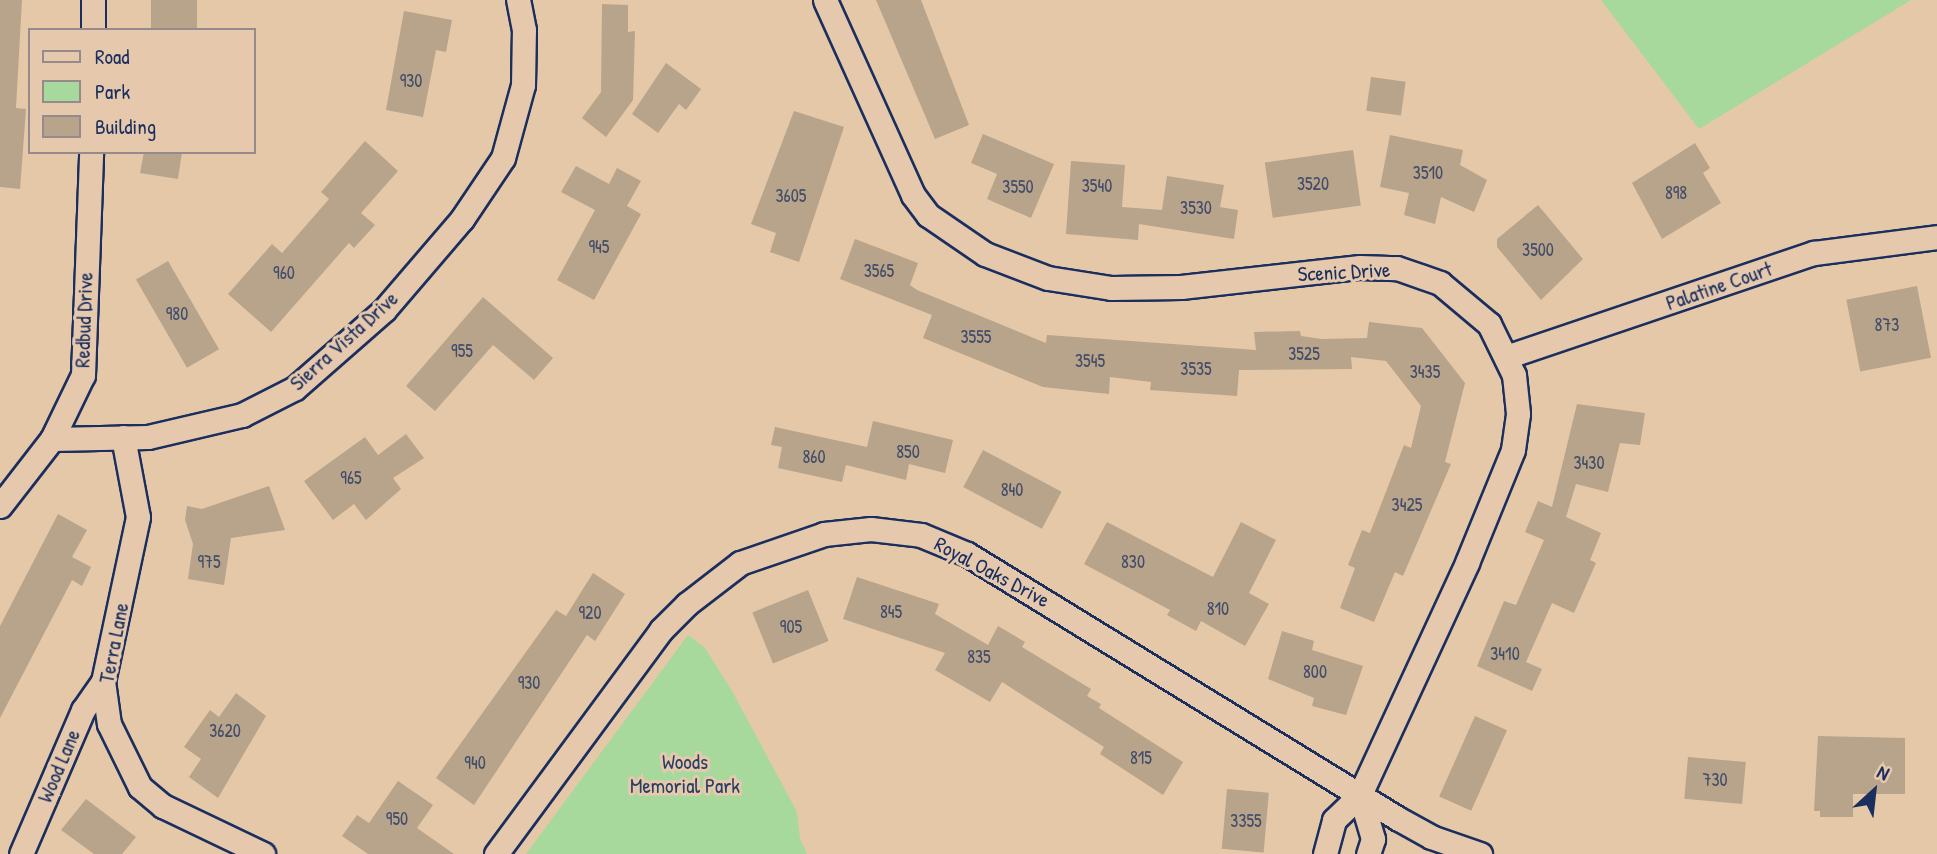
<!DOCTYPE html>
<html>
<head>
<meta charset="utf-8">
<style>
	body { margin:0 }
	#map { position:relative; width:1937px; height:854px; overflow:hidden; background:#e5c8a8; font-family:"Patrick Hand",sans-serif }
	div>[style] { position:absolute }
	.green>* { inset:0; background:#a6d99b }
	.building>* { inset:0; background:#b7a48a; transform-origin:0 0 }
	.roads { filter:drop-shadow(2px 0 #1b2f5e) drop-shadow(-2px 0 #1b2f5e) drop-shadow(0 2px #1b2f5e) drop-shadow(0 -2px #1b2f5e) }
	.minor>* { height:23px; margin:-11.5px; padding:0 11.5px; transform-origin:11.5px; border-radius:11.5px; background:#e6c9ad }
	span { translate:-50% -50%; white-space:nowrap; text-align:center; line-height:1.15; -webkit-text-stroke:6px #e6c9ad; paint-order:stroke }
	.number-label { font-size:18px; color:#424c69 }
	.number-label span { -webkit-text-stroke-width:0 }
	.street-label { font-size:21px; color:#1b2f5e }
	.park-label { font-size:21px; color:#294064 }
	.legend { position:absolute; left:28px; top:28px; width:228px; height:126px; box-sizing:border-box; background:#e6c9ad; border:2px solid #958b8d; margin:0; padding:9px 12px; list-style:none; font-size:21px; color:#1b2f5e }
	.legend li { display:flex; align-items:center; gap:14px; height:35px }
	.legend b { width:35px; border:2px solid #958b8d }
	.north { position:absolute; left:1839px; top:756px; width:70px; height:70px; -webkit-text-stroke:5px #e6c9ad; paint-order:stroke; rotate:27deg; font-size:19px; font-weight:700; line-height:28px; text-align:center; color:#1b2f5e }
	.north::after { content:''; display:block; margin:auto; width:24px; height:32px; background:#1b2f5e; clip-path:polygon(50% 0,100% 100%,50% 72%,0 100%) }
</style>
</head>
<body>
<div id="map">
	<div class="green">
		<i style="clip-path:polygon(1601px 0,1911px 0,1699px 129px)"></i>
		<i style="clip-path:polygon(688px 635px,705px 648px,732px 691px,797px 812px,800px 839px,807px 854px,526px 854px)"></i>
	</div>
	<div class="building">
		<i style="clip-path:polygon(0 0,22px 0,16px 108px,26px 109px,20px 189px,0 187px)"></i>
		<i style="left:151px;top:0;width:46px;height:30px"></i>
		<i style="clip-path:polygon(876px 0,921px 0,969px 125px,935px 139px)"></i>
		<i style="clip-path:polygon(602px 4px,628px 5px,628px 32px,635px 31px,633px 100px,606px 137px,582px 118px,601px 92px)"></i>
		<i style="clip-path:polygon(404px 11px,452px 20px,446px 52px,436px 50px,423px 117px,386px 110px)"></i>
		<i style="clip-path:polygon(666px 63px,701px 89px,686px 110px,679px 104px,658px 133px,632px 114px)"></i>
		<i style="left:1371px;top:77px;width:35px;height:34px;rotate:8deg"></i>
		<i style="clip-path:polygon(794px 111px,844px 127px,799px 262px,770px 252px,776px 233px,751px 224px)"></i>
		<i style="clip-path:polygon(983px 134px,1054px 164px,1031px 218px,987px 199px,997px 174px,971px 163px)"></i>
		<i style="clip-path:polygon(1390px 135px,1463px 150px,1460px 165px,1487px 180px,1474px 212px,1441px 197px,1435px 224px,1404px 215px,1409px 193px,1380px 187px)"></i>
		<i style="clip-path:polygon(365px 141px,398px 171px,361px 213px,375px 225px,354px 248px,349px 243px,271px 332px,228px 294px,272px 244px,282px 253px,329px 199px,321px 192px)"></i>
		<i style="clip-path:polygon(1695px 143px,1710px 168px,1703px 173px,1721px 203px,1662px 239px,1632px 183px)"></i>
		<i style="left:1353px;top:150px;width:56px;height:89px;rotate:82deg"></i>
		<i style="clip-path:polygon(144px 152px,182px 152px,178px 179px,140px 173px)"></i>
		<i style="clip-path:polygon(1071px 161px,1125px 165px,1122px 207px,1162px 210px,1167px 176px,1224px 185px,1220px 207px,1238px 210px,1234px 239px,1139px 224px,1138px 240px,1066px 234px)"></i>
		<i style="clip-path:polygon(576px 166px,609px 184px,617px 168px,641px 181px,627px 206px,641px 214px,594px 300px,557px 280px,595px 210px,561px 192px)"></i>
		<i style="clip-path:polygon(1538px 205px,1583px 259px,1541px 300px,1497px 247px,1497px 239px)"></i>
		<i style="clip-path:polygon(855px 239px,918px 263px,910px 285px,917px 290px,1046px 343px,1047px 335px,1256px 350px,1254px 332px,1300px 331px,1301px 336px,1322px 339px,1367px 338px,1369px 322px,1422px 328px,1465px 383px,1445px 462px,1451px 464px,1403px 576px,1395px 572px,1374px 622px,1340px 608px,1355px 568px,1348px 565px,1362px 530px,1370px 533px,1404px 445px,1411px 448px,1421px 406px,1386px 361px,1351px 357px,1352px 369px,1239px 370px,1237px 396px,1150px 390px,1151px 382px,1110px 377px,1109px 394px,1043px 387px,923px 338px,932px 315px,840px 279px)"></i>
		<i style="left:168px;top:261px;width:102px;height:37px;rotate:60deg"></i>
		<i style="left:1917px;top:286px;width:73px;height:72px;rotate:79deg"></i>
		<i style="clip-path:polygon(483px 297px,553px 358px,534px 380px,493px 345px,435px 411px,406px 386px)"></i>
		<i style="clip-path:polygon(1577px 404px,1645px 413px,1640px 445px,1620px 443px,1608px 492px,1576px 484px,1566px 517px,1601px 533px,1590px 560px,1596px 563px,1574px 613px,1552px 603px,1526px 662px,1542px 669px,1532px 691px,1477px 666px,1504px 601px,1516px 605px,1544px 540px,1525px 532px,1538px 501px,1552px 507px)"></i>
		<i style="clip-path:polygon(873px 421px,953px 440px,945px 473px,909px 464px,906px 480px,846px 465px,842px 482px,778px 468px,782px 447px,771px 445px,775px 427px,867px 447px)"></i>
		<i style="clip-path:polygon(406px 434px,424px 458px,393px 478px,401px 489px,366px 520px,354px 504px,333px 520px,304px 481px,365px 437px,378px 455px)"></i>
		<i style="left:983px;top:450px;width:89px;height:42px;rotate:28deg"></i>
		<i style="clip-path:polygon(269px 486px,285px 530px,231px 538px,224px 585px,188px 579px,193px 544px,185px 520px,187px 506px,202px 509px)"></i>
		<i style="clip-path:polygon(58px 514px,87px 530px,72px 557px,91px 567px,82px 586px,72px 580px,0 718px,0 626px)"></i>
		<i style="clip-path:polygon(1107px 522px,1213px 577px,1241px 522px,1276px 540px,1249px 593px,1269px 604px,1245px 646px,1201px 621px,1196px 631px,1167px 615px,1170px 610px,1084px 564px)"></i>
		<i style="clip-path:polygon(593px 573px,625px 594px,595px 641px,587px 635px,474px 805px,436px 778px,556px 610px,566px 616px)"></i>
		<i style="clip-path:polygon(857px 577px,939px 604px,935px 614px,988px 645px,998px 626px,1025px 642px,1022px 647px,1091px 689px,1087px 696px,1101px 704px,1099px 708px,1183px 762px,1163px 795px,1100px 754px,1104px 747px,1002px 682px,990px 702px,935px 670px,945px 653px,843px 619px)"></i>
		<i style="left:808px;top:590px;width:55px;height:60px;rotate:68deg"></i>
		<i style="clip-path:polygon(1282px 631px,1314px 641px,1312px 650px,1363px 666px,1346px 715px,1312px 706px,1314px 698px,1268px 679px)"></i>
		<i style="clip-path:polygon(236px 693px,266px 716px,218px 798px,189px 777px,201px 759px,184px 747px,210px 710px,219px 717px)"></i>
		<i style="left:1475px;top:716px;width:35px;height:88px;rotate:24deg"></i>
		<i style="clip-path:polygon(1818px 736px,1905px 738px,1905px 794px,1853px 794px,1853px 817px,1820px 817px,1820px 811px,1814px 811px)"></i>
		<i style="left:1688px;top:757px;width:58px;height:42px;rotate:5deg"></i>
		<i style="clip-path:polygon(398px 781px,433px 805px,417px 828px,454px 854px,368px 854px,342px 836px,357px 815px,369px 823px)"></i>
		<i style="left:1227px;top:789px;width:42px;height:60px;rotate:5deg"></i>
		<i style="clip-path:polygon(86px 799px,136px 837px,122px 854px,94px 854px,61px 830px)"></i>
	</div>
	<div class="roads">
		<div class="minor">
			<i style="left:825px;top:0;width:214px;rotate:65.7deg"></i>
			<i style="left:913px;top:195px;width:25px;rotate:53deg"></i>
			<i style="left:928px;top:215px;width:69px;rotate:34.4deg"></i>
			<i style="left:985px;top:254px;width:67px;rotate:20.9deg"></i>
			<i style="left:1048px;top:278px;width:64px;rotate:9deg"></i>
			<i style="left:1111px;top:288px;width:70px;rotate:-0.8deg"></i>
			<i style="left:1181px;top:287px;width:180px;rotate:-6.4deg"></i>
			<i style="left:1360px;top:267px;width:37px;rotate:2deg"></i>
			<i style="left:1397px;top:268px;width:46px;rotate:19.2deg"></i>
			<i style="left:1440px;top:283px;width:64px;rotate:39.9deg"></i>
			<i style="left:1489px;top:324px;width:57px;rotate:63.9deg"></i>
			<i style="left:1514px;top:375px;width:39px;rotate:84deg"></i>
			<i style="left:1518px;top:414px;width:36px;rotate:98deg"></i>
			<i style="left:1513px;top:450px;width:122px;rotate:112.2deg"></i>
			<i style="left:1467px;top:563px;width:255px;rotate:114.8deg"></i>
			<i style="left:93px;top:30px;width:30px;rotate:-90deg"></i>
			<i style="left:1506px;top:357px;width:325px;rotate:-18.7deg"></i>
			<i style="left:1814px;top:253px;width:124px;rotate:-7.4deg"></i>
			<i style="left:123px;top:437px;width:81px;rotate:79.4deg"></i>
			<i style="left:138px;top:517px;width:168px;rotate:102deg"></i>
			<i style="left:103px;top:681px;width:43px;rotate:82.1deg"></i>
			<i style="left:109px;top:724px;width:70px;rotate:63.8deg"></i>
			<i style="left:140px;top:787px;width:30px;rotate:40deg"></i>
			<i style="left:163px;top:806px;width:111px;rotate:25.6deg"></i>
			<i style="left:52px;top:439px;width:96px;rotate:-1.2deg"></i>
			<i style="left:148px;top:437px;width:97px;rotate:-13.2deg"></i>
			<i style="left:242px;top:415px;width:59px;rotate:-27deg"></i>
			<i style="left:295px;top:388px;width:118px;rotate:-41.2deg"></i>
			<i style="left:384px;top:310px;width:120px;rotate:-49.4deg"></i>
			<i style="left:462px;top:219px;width:73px;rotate:-56.1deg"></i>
			<i style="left:503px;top:158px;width:76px;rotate:-74.7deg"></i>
			<i style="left:523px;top:85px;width:55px;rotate:-89deg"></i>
			<i style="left:524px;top:30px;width:31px;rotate:-101deg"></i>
			<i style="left:0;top:506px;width:85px;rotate:-52.2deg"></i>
			<i style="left:52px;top:439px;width:71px;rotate:-64.2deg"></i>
			<i style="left:83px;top:375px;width:223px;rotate:-87.9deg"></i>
			<i style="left:21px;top:854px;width:157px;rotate:-66.7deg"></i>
			<i style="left:83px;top:710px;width:35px;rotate:-55deg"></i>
			<i style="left:496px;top:854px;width:278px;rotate:-53.6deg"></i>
			<i style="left:661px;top:630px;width:37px;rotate:-45deg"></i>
			<i style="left:687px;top:604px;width:67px;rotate:-37.7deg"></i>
			<i style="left:740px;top:563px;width:89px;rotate:-19deg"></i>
			<i style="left:824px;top:534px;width:47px;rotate:-6.1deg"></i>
			<i style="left:871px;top:529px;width:50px;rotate:6.8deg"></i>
			<i style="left:921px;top:535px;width:50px;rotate:22.4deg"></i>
			<i style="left:967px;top:554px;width:505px;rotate:31.55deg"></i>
			<i style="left:1397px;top:818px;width:39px;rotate:29deg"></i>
			<i style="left:1431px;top:837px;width:52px;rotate:19.1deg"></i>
			<i style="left:1325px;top:854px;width:35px;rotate:-75deg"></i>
			<i style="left:1334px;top:820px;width:36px;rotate:-44deg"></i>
			<i style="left:1360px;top:795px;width:46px;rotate:73.5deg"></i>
			<i style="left:1373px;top:839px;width:16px;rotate:108deg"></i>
		</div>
	</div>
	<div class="number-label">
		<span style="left:411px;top:81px">930</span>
		<span style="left:1428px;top:173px">3510</span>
		<span style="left:1313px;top:184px">3520</span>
		<span style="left:1097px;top:186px">3540</span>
		<span style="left:1018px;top:187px">3550</span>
		<span style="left:1676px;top:193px">898</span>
		<span style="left:791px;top:196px">3605</span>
		<span style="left:1196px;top:208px">3530</span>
		<span style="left:599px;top:247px">945</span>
		<span style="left:1538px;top:250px">3500</span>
		<span style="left:879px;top:271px">3565</span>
		<span style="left:284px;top:273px">960</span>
		<span style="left:177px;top:314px">980</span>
		<span style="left:1887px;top:325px">873</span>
		<span style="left:976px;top:337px">3555</span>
		<span style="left:462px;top:351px">955</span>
		<span style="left:1304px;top:354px">3525</span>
		<span style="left:1090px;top:361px">3545</span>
		<span style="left:1196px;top:369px">3535</span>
		<span style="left:1425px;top:372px">3435</span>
		<span style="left:908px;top:452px">850</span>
		<span style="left:814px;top:457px">860</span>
		<span style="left:1589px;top:463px">3430</span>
		<span style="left:351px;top:478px">965</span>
		<span style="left:1012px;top:490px">840</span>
		<span style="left:1407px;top:505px">3425</span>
		<span style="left:209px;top:562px">975</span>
		<span style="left:1133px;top:562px">830</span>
		<span style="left:1218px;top:609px">810</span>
		<span style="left:891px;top:612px">845</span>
		<span style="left:590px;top:613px">920</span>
		<span style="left:791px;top:627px">905</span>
		<span style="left:1505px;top:654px">3410</span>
		<span style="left:979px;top:657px">835</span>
		<span style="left:1315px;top:672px">800</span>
		<span style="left:529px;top:683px">930</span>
		<span style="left:225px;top:731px">3620</span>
		<span style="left:1141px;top:758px">815</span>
		<span style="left:475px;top:763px">940</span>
		<span style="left:1715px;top:780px">730</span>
		<span style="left:397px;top:819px">950</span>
		<span style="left:1246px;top:821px">3355</span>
	</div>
	<div class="street-label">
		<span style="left:1344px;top:272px;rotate:-3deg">Scenic Drive</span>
		<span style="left:1719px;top:286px;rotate:-19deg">Palatine Court</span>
		<span style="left:84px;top:320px;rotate:-88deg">Redbud Drive</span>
		<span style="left:344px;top:341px;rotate:-42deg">Sierra Vista Drive</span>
		<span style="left:992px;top:572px;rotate:28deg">Royal Oaks Drive</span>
		<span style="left:114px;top:643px;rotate:-79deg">Terra Lane</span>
		<span style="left:59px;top:766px;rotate:-67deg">Wood Lane</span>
	</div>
	<div class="park-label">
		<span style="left:685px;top:774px">Woods<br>Memorial Park</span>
	</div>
	<ul class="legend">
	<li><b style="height:9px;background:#e6c9ad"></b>Road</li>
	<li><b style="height:19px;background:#a6d99b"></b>Park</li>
	<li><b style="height:19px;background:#b7a48a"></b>Building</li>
	</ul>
	<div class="north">N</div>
</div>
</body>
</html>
